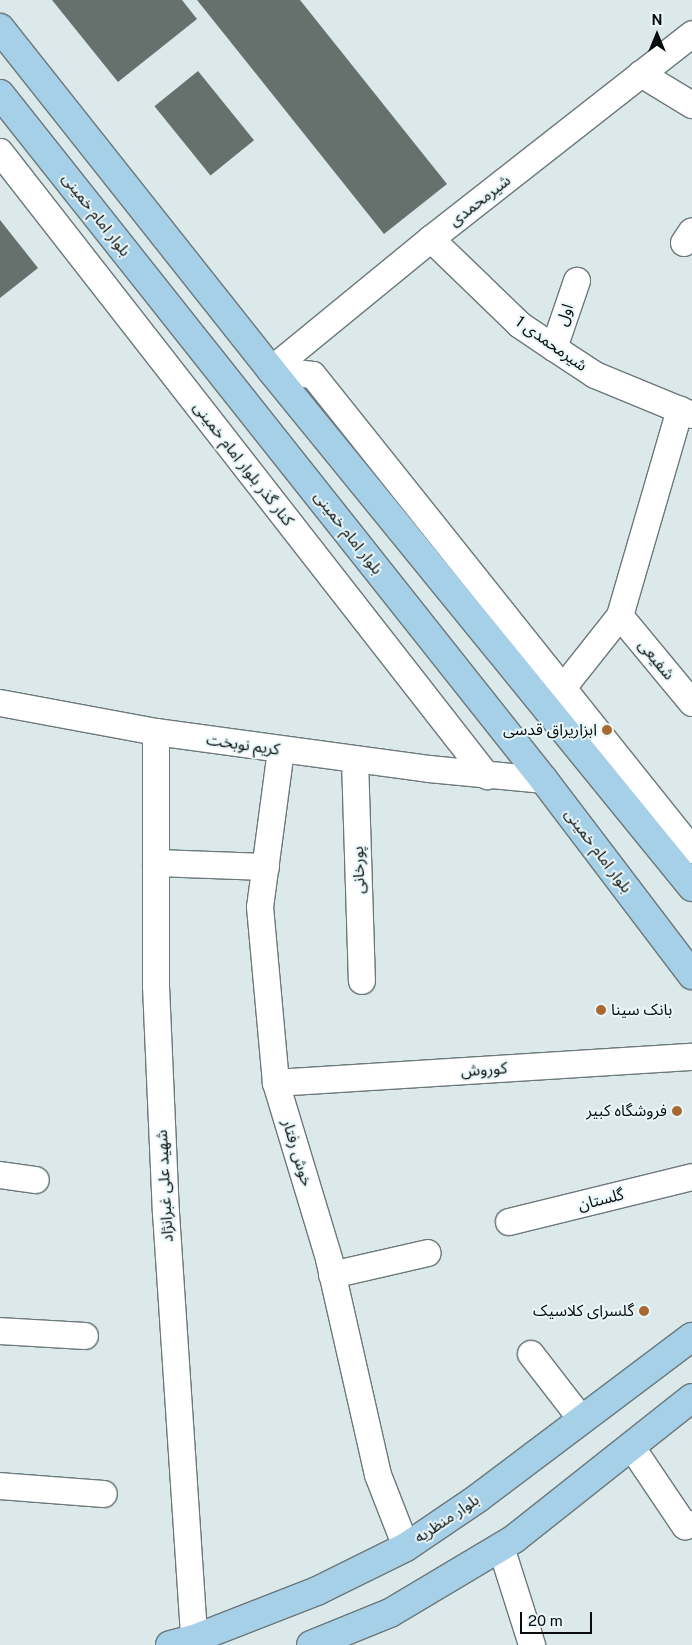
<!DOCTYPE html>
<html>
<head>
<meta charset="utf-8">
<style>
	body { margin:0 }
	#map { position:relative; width:692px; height:1645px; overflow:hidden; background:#dce9eb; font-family:"Public Sans","Noto Sans Arabic",sans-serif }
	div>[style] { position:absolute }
	.building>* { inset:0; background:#66716e; transform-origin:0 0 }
	.roads { filter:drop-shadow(1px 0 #6c787a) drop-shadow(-1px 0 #6c787a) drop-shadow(0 1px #6c787a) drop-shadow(0 -1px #6c787a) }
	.minor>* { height:26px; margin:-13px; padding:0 13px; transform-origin:13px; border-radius:13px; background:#fff }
	.major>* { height:28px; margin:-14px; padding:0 14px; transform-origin:14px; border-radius:14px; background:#a6cfe8 }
	.dots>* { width:14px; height:14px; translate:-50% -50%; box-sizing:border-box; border:2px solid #e9f7f9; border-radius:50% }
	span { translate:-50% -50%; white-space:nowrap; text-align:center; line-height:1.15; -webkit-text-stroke:4px #e9f7f9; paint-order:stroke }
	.street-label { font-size:16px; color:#090d0e }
	.poi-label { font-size:16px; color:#090d0e }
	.right { translate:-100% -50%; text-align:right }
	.left { translate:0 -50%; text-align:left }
	.north { position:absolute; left:632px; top:10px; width:50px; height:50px; -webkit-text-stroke:4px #e9f7f9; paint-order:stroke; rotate:0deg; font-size:14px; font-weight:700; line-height:20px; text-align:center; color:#090d0e }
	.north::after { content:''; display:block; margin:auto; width:18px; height:22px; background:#090d0e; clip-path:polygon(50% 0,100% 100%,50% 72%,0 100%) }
	.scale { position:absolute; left:520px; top:1612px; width:72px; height:22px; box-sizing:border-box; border:2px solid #090d0e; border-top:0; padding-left:6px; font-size:15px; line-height:18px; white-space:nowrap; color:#090d0e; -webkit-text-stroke:4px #e9f7f9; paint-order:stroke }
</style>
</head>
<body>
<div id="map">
	<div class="building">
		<i style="clip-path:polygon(52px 0,182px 0,197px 19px,118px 82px)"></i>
		<i style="clip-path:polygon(197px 0,300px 0,447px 184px,384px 234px)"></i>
		<i style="left:198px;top:71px;width:89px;height:56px;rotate:51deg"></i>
		<i style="clip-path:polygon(0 220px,38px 268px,0 298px)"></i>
	</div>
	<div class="roads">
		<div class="minor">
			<i style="left:641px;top:74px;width:60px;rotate:31.3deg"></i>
			<i style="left:0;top:152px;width:792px;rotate:52.03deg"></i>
			<i style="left:431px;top:239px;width:124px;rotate:44deg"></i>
			<i style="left:520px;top:325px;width:41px;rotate:34.1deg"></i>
			<i style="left:554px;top:348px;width:49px;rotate:33.4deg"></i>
			<i style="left:595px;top:375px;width:105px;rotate:22.4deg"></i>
			<i style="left:684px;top:243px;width:14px;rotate:-56deg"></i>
			<i style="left:554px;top:348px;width:71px;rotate:-71.1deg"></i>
			<i style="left:271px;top:370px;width:42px;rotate:6.8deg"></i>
			<i style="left:313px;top:375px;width:608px;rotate:51.41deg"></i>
			<i style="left:271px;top:370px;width:207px;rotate:-39.3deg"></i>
			<i style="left:431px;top:239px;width:332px;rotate:-38.1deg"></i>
			<i style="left:620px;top:616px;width:113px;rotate:50.4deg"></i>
			<i style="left:563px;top:688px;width:92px;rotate:-51.6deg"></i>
			<i style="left:620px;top:616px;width:215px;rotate:-73.8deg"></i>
			<i style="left:0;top:703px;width:159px;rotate:10.5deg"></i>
			<i style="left:156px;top:732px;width:275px;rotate:7.7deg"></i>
			<i style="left:429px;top:769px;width:116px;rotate:5.5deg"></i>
			<i style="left:156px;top:732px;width:254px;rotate:90deg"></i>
			<i style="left:156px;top:986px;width:227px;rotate:87.5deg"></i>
			<i style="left:166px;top:1213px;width:433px;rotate:86.2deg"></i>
			<i style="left:281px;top:750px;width:158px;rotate:97.6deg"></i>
			<i style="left:260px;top:907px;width:177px;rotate:84.8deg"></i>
			<i style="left:276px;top:1083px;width:184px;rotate:73.2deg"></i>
			<i style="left:329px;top:1259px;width:221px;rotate:77.2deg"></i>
			<i style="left:378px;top:1475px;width:77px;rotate:68.7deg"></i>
			<i style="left:355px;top:760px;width:221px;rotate:88.2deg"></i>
			<i style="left:156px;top:863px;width:110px;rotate:2.1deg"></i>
			<i style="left:276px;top:1083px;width:417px;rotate:-3.6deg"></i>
			<i style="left:0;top:1175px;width:36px;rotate:8deg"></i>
			<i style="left:509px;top:1222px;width:188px;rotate:-13.8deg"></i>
			<i style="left:332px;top:1275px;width:98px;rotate:-12.9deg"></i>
			<i style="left:0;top:1331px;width:85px;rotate:3.4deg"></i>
			<i style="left:531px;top:1354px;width:83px;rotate:52.3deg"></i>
			<i style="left:631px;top:1446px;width:97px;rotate:56deg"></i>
			<i style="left:685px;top:1526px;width:7px;rotate:-16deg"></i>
			<i style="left:0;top:1486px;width:104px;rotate:4.4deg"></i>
			<i style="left:501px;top:1547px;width:103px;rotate:72.4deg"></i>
		</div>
		<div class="major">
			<i style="left:0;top:28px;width:436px;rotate:51.6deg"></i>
			<i style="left:271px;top:370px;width:667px;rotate:50.84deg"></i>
			<i style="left:0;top:94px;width:876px;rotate:51.59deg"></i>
			<i style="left:544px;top:780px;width:245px;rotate:52.8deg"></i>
			<i style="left:170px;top:1645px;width:25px;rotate:-14deg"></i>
			<i style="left:194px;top:1639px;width:132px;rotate:-21.3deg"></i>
			<i style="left:317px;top:1591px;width:99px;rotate:-26.3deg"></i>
			<i style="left:406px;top:1547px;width:87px;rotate:-34.2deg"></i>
			<i style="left:478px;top:1498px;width:268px;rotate:-37deg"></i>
			<i style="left:311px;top:1645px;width:85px;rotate:-22.1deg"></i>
			<i style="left:390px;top:1613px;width:144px;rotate:-30.8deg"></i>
			<i style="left:514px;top:1539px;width:227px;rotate:-38.4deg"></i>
		</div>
	</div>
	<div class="dots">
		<i style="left:607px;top:730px;background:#a96832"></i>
		<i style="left:601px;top:1010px;background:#a96832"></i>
		<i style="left:677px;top:1111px;background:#a96832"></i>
		<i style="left:644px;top:1311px;background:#a96832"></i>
	</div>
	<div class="street-label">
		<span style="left:480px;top:201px;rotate:-38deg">شیرمحمدی</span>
		<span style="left:96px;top:215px;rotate:52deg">بلوار امام خمینی</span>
		<span style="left:565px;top:315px;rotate:-71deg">اول</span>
		<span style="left:551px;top:344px;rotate:35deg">شیرمحمدی 1</span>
		<span style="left:243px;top:464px;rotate:52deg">کنار گذر بلوار امام خمینی</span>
		<span style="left:348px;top:533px;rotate:52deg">بلوار امام خمینی</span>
		<span style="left:656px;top:660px;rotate:50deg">شفیعی</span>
		<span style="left:243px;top:745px;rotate:8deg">کریم نوبخت</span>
		<span style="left:598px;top:851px;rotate:53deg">بلوار امام خمینی</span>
		<span style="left:359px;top:870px;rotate:-92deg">پورخانی</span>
		<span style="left:484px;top:1070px;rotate:-4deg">کوروش</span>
		<span style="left:297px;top:1153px;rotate:73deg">خوش رفتار</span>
		<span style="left:165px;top:1186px;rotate:-93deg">شهید علی غبرانژاد</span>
		<span style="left:601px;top:1200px;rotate:-14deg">گلستان</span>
		<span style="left:447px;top:1519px;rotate:-34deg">بلوار منظریه</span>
	</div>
	<div class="poi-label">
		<span class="right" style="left:597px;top:730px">ابزاریراق قدسی</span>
		<span class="left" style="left:611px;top:1010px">بانک سینا</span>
		<span class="right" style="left:667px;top:1111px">فروشگاه کبیر</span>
		<span class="right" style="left:634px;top:1311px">گلسرای کلاسیک</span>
	</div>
	<div class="north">N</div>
	<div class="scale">20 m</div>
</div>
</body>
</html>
